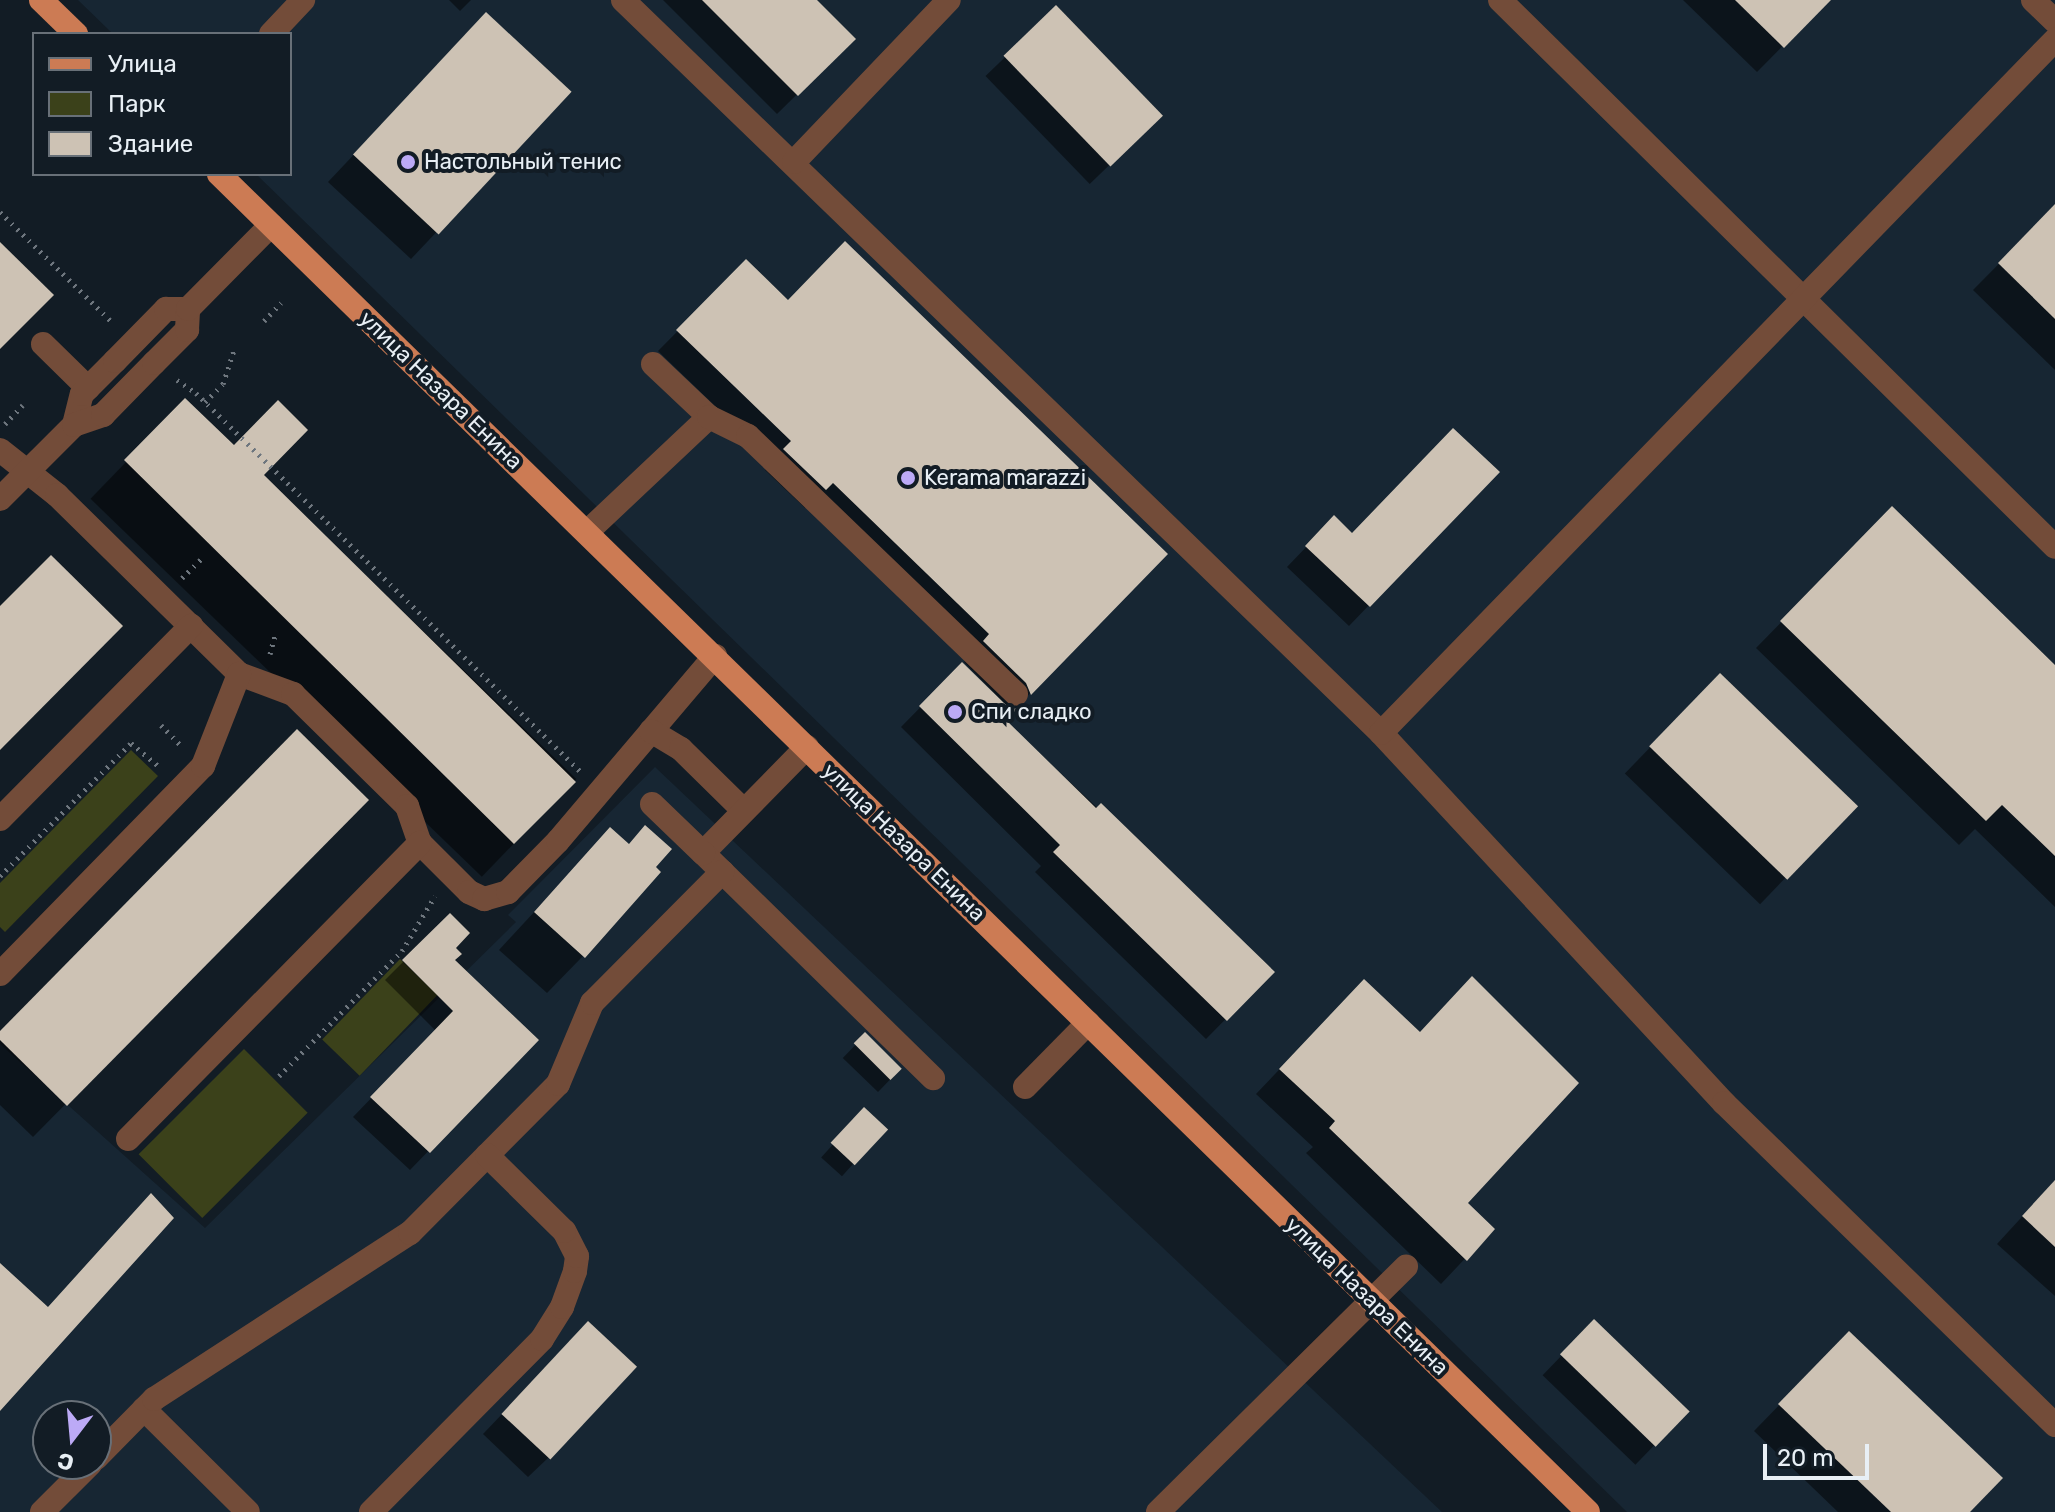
<!DOCTYPE html>
<html>
<head>
<meta charset="utf-8">
<style>
	body { margin:0 }
	#map { position:relative; width:2055px; height:1512px; overflow:hidden; background:#121c25; font-family:Rubik,sans-serif }
	div>[style] { position:absolute }
	.built>* { inset:0; background:#172633 }
	.green>* { inset:0; background:#3b411a; transform-origin:0 0 }
	.shadow>* { inset:0; background:#0007; transform-origin:0 0 }
	.building>* { inset:0; background:#cdc2b4; transform-origin:0 0 }
	.path>* { height:5px; margin-top:-2.5px; transform-origin:0; background:repeating-linear-gradient(90deg,#6e767e 0 2px,transparent 0 8px) }
	.minor>* { height:24px; margin:-12px; padding:0 12px; transform-origin:12px; border-radius:12px; background:#734c39 }
	.major>* { height:24px; margin:-12px; padding:0 12px; transform-origin:12px; border-radius:12px; background:#cc7b54 }
	.dots>* { width:22px; height:22px; translate:-50% -50%; box-sizing:border-box; border:4px solid #121c25; border-radius:50% }
	span { translate:-50% -50%; white-space:nowrap; text-align:center; line-height:1.15; -webkit-text-stroke:8px #121c25; paint-order:stroke }
	.poi-label { font-size:22px; color:#e8eff5 }
	.left { translate:0 -50%; text-align:left }
	.street-label { font-size:22px; color:#e8eff5 }
	.legend { position:absolute; left:32px; top:32px; width:260px; height:144px; box-sizing:border-box; background:#121c25; border:2px solid #687078; margin:0; padding:10px 14px; list-style:none; font-size:24px; color:#e8eff5 }
	.legend li { display:flex; align-items:center; gap:16px; height:40px }
	.legend b { width:40px; border:2px solid #687078 }
	.north { position:absolute; left:32px; top:1400px; width:80px; height:80px; box-sizing:border-box; background:#121c25; border:2px solid #687078; border-radius:50%; rotate:196deg; font-size:22px; font-weight:700; line-height:32px; text-align:center; color:#e8eff5 }
	.north::after { content:''; display:block; margin:auto; width:28px; height:36px; background:#bcaaf6; clip-path:polygon(50% 0,100% 100%,50% 72%,0 100%) }
	.scale { position:absolute; left:1763px; top:1444px; width:106px; height:36px; box-sizing:border-box; border:4px solid #e8eff5; border-top:0; padding-left:10px; font-size:24px; line-height:28px; white-space:nowrap; color:#e8eff5; -webkit-text-stroke:6px #121c25; paint-order:stroke }
</style>
</head>
<body>
<div id="map">
	<div class="built">
		<i style="clip-path:polygon(78px 0,2055px 0,2055px 1512px,1627px 1512px,256px 174px,290px 174px,290px 34px,113px 34px)"></i>
		<i style="clip-path:polygon(evenodd,655px 767px,1442px 1512px,0 1512px,0 1044px,205px 1228px,516px 922px,508px 915px,655px 767px,48px 1416px,96px 1416px,96px 1464px,48px 1464px,48px 1416px)"></i>
	</div>
	<div class="green">
		<i style="clip-path:polygon(131px 750px,158px 776px,5px 932px,0 927px,0 883px)"></i>
		<i style="left:400px;top:959px;width:52px;height:112px;rotate:44deg"></i>
		<i style="left:244px;top:1049px;width:90px;height:149px;rotate:45deg"></i>
	</div>
	<div class="shadow">
		<i style="clip-path:polygon(449px 0,471px 0,460px 11px)"></i>
		<i style="clip-path:polygon(663px 0,814px 0,853px 39px,777px 114px)"></i>
		<i style="clip-path:polygon(1683px 0,1828px 0,1757px 72px)"></i>
		<i style="left:1056px;top:8px;width:150px;height:98px;rotate:46deg"></i>
		<i style="clip-path:polygon(461px 41px,569px 92px,411px 259px,328px 182px)"></i>
		<i style="clip-path:polygon(2055px 207px,2055px 370px,1973px 290px)"></i>
		<i style="clip-path:polygon(746px 262px,787px 302px,1165px 554px,1004px 720px,1272px 972px,1206px 1039px,1035px 872px,1041px 866px,901px 727px,962px 665px,1009px 708px,964px 662px,971px 655px,812px 501px,805px 508px,765px 470px,773px 462px,658px 351px)"></i>
		<i style="left:185px;top:401px;width:544px;height:136px;rotate:44deg"></i>
		<i style="clip-path:polygon(1497px 472px,1349px 626px,1287px 567px,1334px 518px,1352px 535px)"></i>
		<i style="clip-path:polygon(1892px 509px,2055px 668px,2055px 907px,1975px 829px,1959px 845px,1756px 648px)"></i>
		<i style="left:1720px;top:675px;width:188px;height:137px;rotate:44deg"></i>
		<i style="clip-path:polygon(366px 800px,33px 1137px,0 1105px,0 1033px)"></i>
		<i style="clip-path:polygon(610px 830px,583px 956px,547px 993px,499px 950px)"></i>
		<i style="clip-path:polygon(450px 915px,452px 961px,536px 1040px,410px 1170px,353px 1117px,436px 1031px,385px 980px)"></i>
		<i style="clip-path:polygon(1340px 1006px,1466px 1203px,1492px 1230px,1441px 1284px,1306px 1153px,1313px 1147px,1256px 1094px)"></i>
		<i style="left:865px;top:1035px;width:49px;height:32px;rotate:44deg"></i>
		<i style="left:864px;top:1110px;width:28px;height:64px;rotate:42deg"></i>
		<i style="clip-path:polygon(2055px 1181px,2055px 1296px,1997px 1244px)"></i>
		<i style="left:1594px;top:1322px;width:129px;height:74px;rotate:44deg"></i>
		<i style="clip-path:polygon(569px 1344px,548px 1458px,528px 1477px,483px 1434px)"></i>
		<i style="clip-path:polygon(1823px 1360px,1967px 1512px,1838px 1512px,1754px 1431px)"></i>
	</div>
	<div class="building">
		<i style="clip-path:polygon(702px 0,817px 0,856px 39px,798px 96px)"></i>
		<i style="clip-path:polygon(1735px 0,1831px 0,1784px 48px)"></i>
		<i style="left:1056px;top:5px;width:154px;height:73px;rotate:46deg"></i>
		<i style="left:486px;top:12px;width:117px;height:195px;rotate:43deg"></i>
		<i style="clip-path:polygon(2055px 204px,2055px 319px,1998px 263px)"></i>
		<i style="clip-path:polygon(845px 241px,1168px 554px,1031px 695px,1026px 683px,983px 641px,989px 634px,833px 483px,826px 490px,783px 449px,791px 441px,676px 330px,746px 259px,788px 300px)"></i>
		<i style="clip-path:polygon(0 242px,54px 295px,0 349px)"></i>
		<i style="clip-path:polygon(185px 398px,234px 445px,278px 400px,308px 430px,264px 475px,576px 782px,514px 844px,124px 460px)"></i>
		<i style="clip-path:polygon(1453px 428px,1500px 472px,1370px 607px,1305px 546px,1334px 515px,1352px 533px)"></i>
		<i style="clip-path:polygon(1892px 506px,2055px 665px,2055px 856px,2002px 805px,1986px 821px,1780px 621px)"></i>
		<i style="clip-path:polygon(51px 555px,123px 626px,0 750px,0 606px)"></i>
		<i style="clip-path:polygon(962px 662px,1006px 705px,1017px 709px,1006px 720px,1096px 808px,1101px 803px,1275px 972px,1227px 1021px,1053px 852px,1060px 845px,919px 706px)"></i>
		<i style="left:1720px;top:673px;width:192px;height:102px;rotate:44deg"></i>
		<i style="clip-path:polygon(297px 729px,369px 800px,67px 1106px,0 1040px,0 1031px)"></i>
		<i style="clip-path:polygon(645px 825px,672px 849px,656px 867px,661px 872px,585px 958px,534px 912px,610px 827px,629px 844px)"></i>
		<i style="clip-path:polygon(450px 913px,470px 933px,456px 948px,462px 954px,455px 960px,539px 1040px,430px 1153px,370px 1097px,453px 1011px,402px 960px)"></i>
		<i style="clip-path:polygon(1472px 976px,1579px 1083px,1468px 1203px,1495px 1229px,1467px 1261px,1329px 1128px,1335px 1121px,1279px 1069px,1364px 979px,1420px 1032px)"></i>
		<i style="left:865px;top:1032px;width:52px;height:16px;rotate:45deg"></i>
		<i style="left:864px;top:1107px;width:33px;height:49px;rotate:43deg"></i>
		<i style="clip-path:polygon(2055px 1180px,2055px 1247px,2022px 1216px)"></i>
		<i style="clip-path:polygon(151px 1193px,174px 1218px,0 1411px,0 1263px,48px 1307px)"></i>
		<i style="left:1594px;top:1319px;width:133px;height:49px;rotate:44deg"></i>
		<i style="left:588px;top:1321px;width:67px;height:127px;rotate:43deg"></i>
		<i style="clip-path:polygon(1849px 1331px,2003px 1478px,1970px 1512px,1891px 1512px,1778px 1404px)"></i>
	</div>
	<div class="path">
		<i style="left:0;top:212px;width:158px;rotate:44.5deg"></i>
		<i style="left:264px;top:321px;width:25px;rotate:-47deg"></i>
		<i style="left:177px;top:380px;width:23px;rotate:34deg"></i>
		<i style="left:196px;top:393px;width:539px;rotate:44.55deg"></i>
		<i style="left:205px;top:402px;width:25px;rotate:-45deg"></i>
		<i style="left:223px;top:384px;width:36px;rotate:-72deg"></i>
		<i style="left:5px;top:424px;width:26px;rotate:-47deg"></i>
		<i style="left:182px;top:578px;width:27px;rotate:-45deg"></i>
		<i style="left:270px;top:654px;width:23px;rotate:-75deg"></i>
		<i style="left:161px;top:725px;width:29px;rotate:46deg"></i>
		<i style="left:0;top:876px;width:187px;rotate:-45.4deg"></i>
		<i style="left:131px;top:743px;width:38px;rotate:40deg"></i>
		<i style="left:279px;top:1076px;width:175px;rotate:-45.5deg"></i>
		<i style="left:402px;top:951px;width:64px;rotate:-59deg"></i>
	</div>
	<div class="minor">
		<i style="left:623px;top:0;width:1054px;rotate:44.04deg"></i>
		<i style="left:1381px;top:733px;width:505px;rotate:47.17deg"></i>
		<i style="left:1724px;top:1103px;width:462px;rotate:44.2deg"></i>
		<i style="left:1500px;top:0;width:779px;rotate:44.58deg"></i>
		<i style="left:2033px;top:0;width:30px;rotate:44deg"></i>
		<i style="left:271px;top:34px;width:47px;rotate:-46.7deg"></i>
		<i style="left:794px;top:162px;width:224px;rotate:-46.3deg"></i>
		<i style="left:43px;top:344px;width:63px;rotate:44.4deg"></i>
		<i style="left:653px;top:364px;width:77px;rotate:43.4deg"></i>
		<i style="left:74px;top:425px;width:32px;rotate:-76deg"></i>
		<i style="left:82px;top:394px;width:47px;rotate:-45deg"></i>
		<i style="left:115px;top:361px;width:73px;rotate:-45.6deg"></i>
		<i style="left:166px;top:309px;width:22px"></i>
		<i style="left:0;top:450px;width:73px;rotate:38.3deg"></i>
		<i style="left:57px;top:495px;width:255px;rotate:44.5deg"></i>
		<i style="left:239px;top:674px;width:58px;rotate:20.3deg"></i>
		<i style="left:293px;top:694px;width:160px;rotate:44.5deg"></i>
		<i style="left:407px;top:806px;width:39px;rotate:71deg"></i>
		<i style="left:420px;top:843px;width:69px;rotate:45deg"></i>
		<i style="left:469px;top:892px;width:17px;rotate:25deg"></i>
		<i style="left:484px;top:899px;width:25px;rotate:-16deg"></i>
		<i style="left:508px;top:892px;width:71px;rotate:-45.6deg"></i>
		<i style="left:558px;top:841px;width:243px;rotate:-49.7deg"></i>
		<i style="left:0;top:499px;width:105px;rotate:-45deg"></i>
		<i style="left:74px;top:425px;width:31px;rotate:-19deg"></i>
		<i style="left:103px;top:415px;width:73px;rotate:-45.6deg"></i>
		<i style="left:154px;top:363px;width:47px;rotate:-45deg"></i>
		<i style="left:187px;top:330px;width:21px;rotate:-87deg"></i>
		<i style="left:188px;top:309px;width:118px;rotate:-45.3deg"></i>
		<i style="left:587px;top:532px;width:168px;rotate:-43.3deg"></i>
		<i style="left:709px;top:417px;width:43px;rotate:26deg"></i>
		<i style="left:748px;top:436px;width:372px;rotate:43.9deg"></i>
		<i style="left:651px;top:731px;width:35px;rotate:31deg"></i>
		<i style="left:681px;top:749px;width:88px;rotate:44.5deg"></i>
		<i style="left:1381px;top:733px;width:967px;rotate:-45.8deg"></i>
		<i style="left:807px;top:747px;width:148px;rotate:134.5deg"></i>
		<i style="left:703px;top:853px;width:322px;rotate:44.4deg"></i>
		<i style="left:652px;top:804px;width:71px;rotate:43.9deg"></i>
		<i style="left:0;top:819px;width:272px;rotate:-45.3deg"></i>
		<i style="left:0;top:974px;width:291px;rotate:-45.7deg"></i>
		<i style="left:203px;top:766px;width:99px;rotate:-68.6deg"></i>
		<i style="left:1025px;top:1087px;width:90px;rotate:-45.5deg"></i>
		<i style="left:128px;top:1139px;width:416px;rotate:-45.4deg"></i>
		<i style="left:144px;top:1409px;width:146px;rotate:44.7deg"></i>
		<i style="left:96px;top:1458px;width:83px;rotate:-45.5deg"></i>
		<i style="left:154px;top:1399px;width:305px;rotate:-33deg"></i>
		<i style="left:410px;top:1233px;width:210px;rotate:-45.2deg"></i>
		<i style="left:558px;top:1084px;width:88px;rotate:-67.2deg"></i>
		<i style="left:592px;top:1003px;width:185px;rotate:-45.2deg"></i>
		<i style="left:42px;top:1512px;width:68px;rotate:-45deg"></i>
		<i style="left:371px;top:1512px;width:243px;rotate:-45.3deg"></i>
		<i style="left:542px;top:1339px;width:38px;rotate:-58deg"></i>
		<i style="left:562px;top:1307px;width:38px;rotate:-70deg"></i>
		<i style="left:575px;top:1271px;width:15px;rotate:-82deg"></i>
		<i style="left:577px;top:1256px;width:28px;rotate:-117deg"></i>
		<i style="left:564px;top:1231px;width:108px;rotate:-135.4deg"></i>
		<i style="left:1158px;top:1512px;width:349px;rotate:-44.7deg"></i>
	</div>
	<div class="major">
		<i style="left:41px;top:0;width:49px;rotate:44.2deg"></i>
		<i style="left:219px;top:174px;width:1914px;rotate:44.34deg"></i>
	</div>
	<div class="dots">
		<i style="left:408px;top:162px;background:#bcaaf6"></i>
		<i style="left:908px;top:478px;background:#bcaaf6"></i>
		<i style="left:955px;top:712px;background:#bcaaf6"></i>
	</div>
	<div class="poi-label">
		<span class="left" style="left:424px;top:162px">Настольный тенис</span>
		<span class="left" style="left:924px;top:478px">Kerama marazzi</span>
		<span class="left" style="left:971px;top:712px">Спи сладко</span>
	</div>
	<div class="street-label">
		<span style="left:441px;top:390px;rotate:44deg">улица Назара Енина</span>
		<span style="left:904px;top:842px;rotate:44deg">улица Назара Енина</span>
		<span style="left:1367px;top:1296px;rotate:44deg">улица Назара Енина</span>
	</div>
	<ul class="legend">
	<li><b style="height:10px;background:#cc7b54"></b>Улица</li>
	<li><b style="height:22px;background:#3b411a"></b>Парк</li>
	<li><b style="height:22px;background:#cdc2b4"></b>Здание</li>
	</ul>
	<div class="north">С</div>
	<div class="scale">20 m</div>
</div>
</body>
</html>
